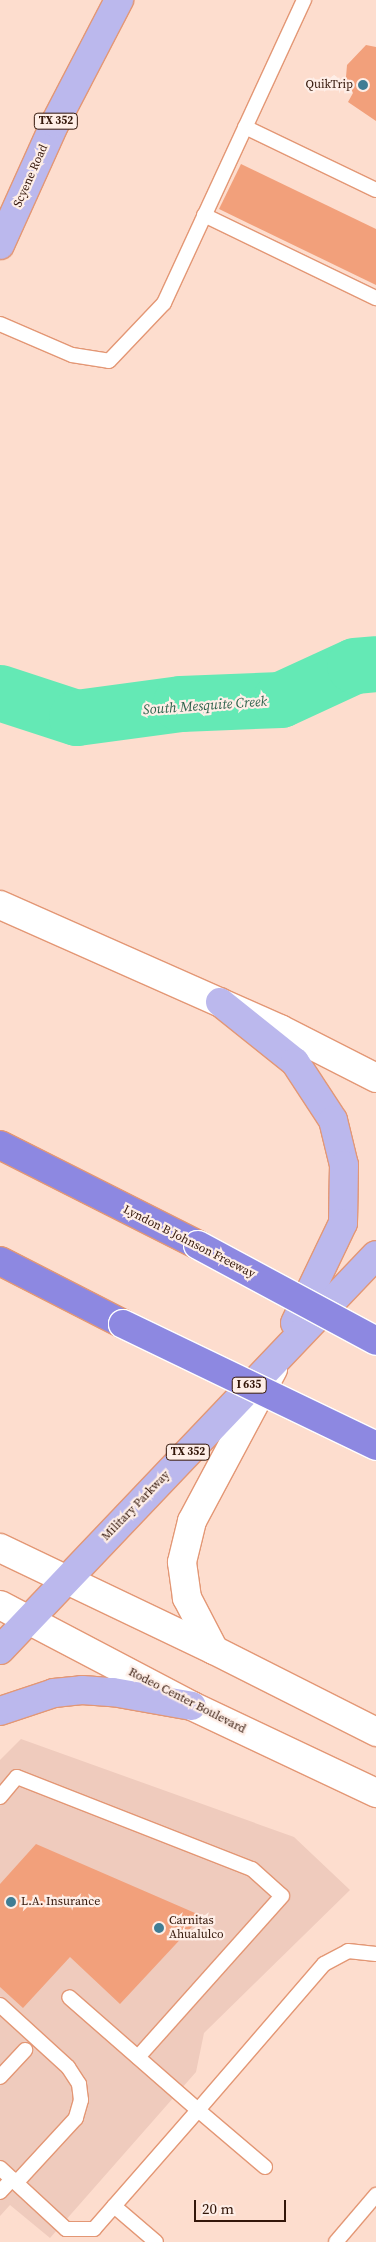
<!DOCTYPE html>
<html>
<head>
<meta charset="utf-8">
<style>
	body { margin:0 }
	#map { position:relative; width:376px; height:2242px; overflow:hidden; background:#fdddce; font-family:"Source Serif 4",serif }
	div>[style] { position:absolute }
	.built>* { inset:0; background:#efcbbd }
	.river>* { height:56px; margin:-28px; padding:0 28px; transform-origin:28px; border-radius:28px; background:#64e9b5 }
	.building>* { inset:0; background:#f2a07b }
	.roads { filter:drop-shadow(1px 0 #e39775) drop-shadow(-1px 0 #e39775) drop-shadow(0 1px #e39775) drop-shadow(0 -1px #e39775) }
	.lane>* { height:14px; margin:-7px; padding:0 7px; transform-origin:7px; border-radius:7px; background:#fff }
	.secondary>* { height:28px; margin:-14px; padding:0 14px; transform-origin:14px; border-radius:14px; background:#fff }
	.primary>* { height:28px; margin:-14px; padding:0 14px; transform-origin:14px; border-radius:14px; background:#bbb8ed }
	.highway>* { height:28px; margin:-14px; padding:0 14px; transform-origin:14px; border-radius:14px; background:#8d88e1 }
	.bridges { filter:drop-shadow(1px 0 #fff) drop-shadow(-1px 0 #fff) drop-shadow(0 1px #fff) drop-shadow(0 -1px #fff) }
	.highway-bridge>* { height:28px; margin:-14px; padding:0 14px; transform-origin:14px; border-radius:14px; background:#8d88e1 }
	.dots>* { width:14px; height:14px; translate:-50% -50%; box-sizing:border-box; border:2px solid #feeee7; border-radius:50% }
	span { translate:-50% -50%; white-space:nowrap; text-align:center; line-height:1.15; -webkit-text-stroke:4.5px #feeee7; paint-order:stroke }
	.shield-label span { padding:1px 4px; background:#feeee7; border:1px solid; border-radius:4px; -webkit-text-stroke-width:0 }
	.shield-label { font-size:11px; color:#331609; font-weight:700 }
	.poi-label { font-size:12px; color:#331609 }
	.right { translate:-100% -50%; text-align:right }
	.left { translate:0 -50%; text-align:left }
	.street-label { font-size:12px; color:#331609 }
	.water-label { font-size:14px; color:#2c614b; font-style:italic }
	.scale { position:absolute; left:194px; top:2200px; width:92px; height:22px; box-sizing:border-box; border:2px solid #331609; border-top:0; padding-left:6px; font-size:15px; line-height:18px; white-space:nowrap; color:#331609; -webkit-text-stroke:4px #feeee7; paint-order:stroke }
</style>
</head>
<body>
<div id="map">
	<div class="built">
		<i style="clip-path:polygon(21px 1739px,294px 1837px,350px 1890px,204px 2033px,196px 2072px,50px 2238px,10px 2205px,0 2216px,0 1760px)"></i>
	</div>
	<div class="river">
		<i style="left:0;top:693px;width:81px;rotate:18deg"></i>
		<i style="left:77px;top:718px;width:105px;rotate:-7.7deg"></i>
		<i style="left:181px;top:704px;width:100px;rotate:-2.3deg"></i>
		<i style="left:281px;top:700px;width:81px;rotate:-24.7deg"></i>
		<i style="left:355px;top:666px;width:21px;rotate:-5deg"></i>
	</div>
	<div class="building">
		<i style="clip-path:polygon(366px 45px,376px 47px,376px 121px,348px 102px,353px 93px,346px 77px,347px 65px)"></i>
		<i style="clip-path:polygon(241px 164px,376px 229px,376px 285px,219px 209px)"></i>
		<i style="clip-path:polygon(36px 1844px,202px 1916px,120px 2004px,70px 1957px,23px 2008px,0 1987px,0 1884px)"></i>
	</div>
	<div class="roads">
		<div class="lane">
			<i style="left:245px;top:127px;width:145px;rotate:25.7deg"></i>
			<i style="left:204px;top:215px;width:191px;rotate:25.8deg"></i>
			<i style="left:0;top:324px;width:78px;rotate:23.3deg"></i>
			<i style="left:72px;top:355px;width:37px;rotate:9deg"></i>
			<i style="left:109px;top:361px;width:80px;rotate:-46.5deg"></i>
			<i style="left:164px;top:303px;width:334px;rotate:-65.2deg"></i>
			<i style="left:0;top:1797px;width:26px;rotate:-50deg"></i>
			<i style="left:17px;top:1777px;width:252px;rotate:21.4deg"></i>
			<i style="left:252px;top:1869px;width:40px;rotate:42deg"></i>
			<i style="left:282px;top:1896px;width:216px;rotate:131.8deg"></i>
			<i style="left:0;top:2005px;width:92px;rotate:42.4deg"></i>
			<i style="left:68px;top:2067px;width:20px;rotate:57deg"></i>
			<i style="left:79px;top:2084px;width:16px;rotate:83deg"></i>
			<i style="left:81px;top:2100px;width:19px;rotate:106deg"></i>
			<i style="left:76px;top:2118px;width:88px;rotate:132.7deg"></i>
			<i style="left:0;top:2077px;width:37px;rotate:-47deg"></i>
			<i style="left:265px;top:2167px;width:88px;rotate:-139.6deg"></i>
			<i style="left:198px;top:2110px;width:193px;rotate:-49.2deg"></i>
			<i style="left:324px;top:1964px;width:27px;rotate:-28deg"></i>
			<i style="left:348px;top:1951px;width:28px;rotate:6deg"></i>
			<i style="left:0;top:2168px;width:90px;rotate:42.7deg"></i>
			<i style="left:66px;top:2229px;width:28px"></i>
			<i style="left:94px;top:2229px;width:158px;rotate:-48.8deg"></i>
			<i style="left:198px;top:2110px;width:171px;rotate:-138.8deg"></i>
			<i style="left:0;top:2192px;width:18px;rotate:-47deg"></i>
			<i style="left:114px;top:2206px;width:55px;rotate:40.6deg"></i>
			<i style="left:336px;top:2242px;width:62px;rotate:-49.6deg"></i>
		</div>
		<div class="secondary">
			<i style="left:0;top:905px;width:306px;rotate:23.9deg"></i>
			<i style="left:280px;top:1029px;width:108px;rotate:27deg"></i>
			<i style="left:0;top:1548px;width:237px;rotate:25.5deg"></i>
			<i style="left:214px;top:1650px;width:182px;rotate:26.8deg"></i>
			<i style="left:0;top:1605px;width:217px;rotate:27.7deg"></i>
			<i style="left:192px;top:1706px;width:204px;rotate:25.3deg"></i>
			<i style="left:214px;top:1650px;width:59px;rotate:-117.4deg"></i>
			<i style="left:187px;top:1598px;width:36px;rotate:-98deg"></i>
			<i style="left:182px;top:1562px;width:42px;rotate:-76.3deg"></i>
			<i style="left:192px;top:1521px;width:172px;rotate:-61.9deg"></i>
		</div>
		<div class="primary">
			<i style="left:0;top:245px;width:134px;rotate:-65.7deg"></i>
			<i style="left:55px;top:123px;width:139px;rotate:-62.5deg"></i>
			<i style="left:220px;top:1002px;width:96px;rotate:38.7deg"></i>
			<i style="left:295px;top:1062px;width:69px;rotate:56.8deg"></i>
			<i style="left:333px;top:1120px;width:46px;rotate:76.3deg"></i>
			<i style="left:344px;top:1165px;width:58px;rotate:91deg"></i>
			<i style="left:343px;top:1223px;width:111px;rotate:115.6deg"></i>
			<i style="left:0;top:1650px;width:545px;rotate:-46.41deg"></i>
			<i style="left:0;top:1711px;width:57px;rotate:-18.4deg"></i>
			<i style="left:54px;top:1693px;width:28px;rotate:-6deg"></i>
			<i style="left:82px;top:1690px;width:31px;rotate:4deg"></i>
			<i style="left:113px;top:1692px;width:80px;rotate:10deg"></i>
		</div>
		<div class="highway">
			<i style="left:0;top:1145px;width:222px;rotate:26.8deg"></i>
			<i style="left:0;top:1261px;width:138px;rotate:27.1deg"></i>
		</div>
	</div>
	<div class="bridges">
		<div class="highway-bridge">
			<i style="left:198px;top:1245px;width:202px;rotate:28.3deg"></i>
			<i style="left:123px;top:1324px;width:281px;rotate:25.7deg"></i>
		</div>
	</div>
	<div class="dots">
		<i style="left:363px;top:85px;background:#407d94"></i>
		<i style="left:11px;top:1902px;background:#407d94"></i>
		<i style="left:159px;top:1928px;background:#407d94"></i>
	</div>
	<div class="shield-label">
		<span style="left:56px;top:121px">TX 352</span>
		<span style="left:249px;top:1385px">I 635</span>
		<span style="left:188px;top:1452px">TX 352</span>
	</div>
	<div class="poi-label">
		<span class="right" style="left:353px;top:85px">QuikTrip</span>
		<span class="left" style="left:21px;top:1902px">L.A. Insurance</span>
		<span class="left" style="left:169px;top:1928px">Carnitas<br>Ahualulco</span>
	</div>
	<div class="street-label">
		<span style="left:31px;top:176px;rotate:-66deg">Scyene Road</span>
		<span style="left:189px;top:1242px;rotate:27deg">Lyndon B Johnson Freeway</span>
		<span style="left:136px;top:1506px;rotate:-46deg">Military Parkway</span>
		<span style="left:187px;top:1701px;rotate:27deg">Rodeo Center Boulevard</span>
	</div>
	<div class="water-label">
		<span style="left:205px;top:705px;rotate:-4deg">South Mesquite Creek</span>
	</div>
	<div class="scale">20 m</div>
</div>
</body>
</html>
